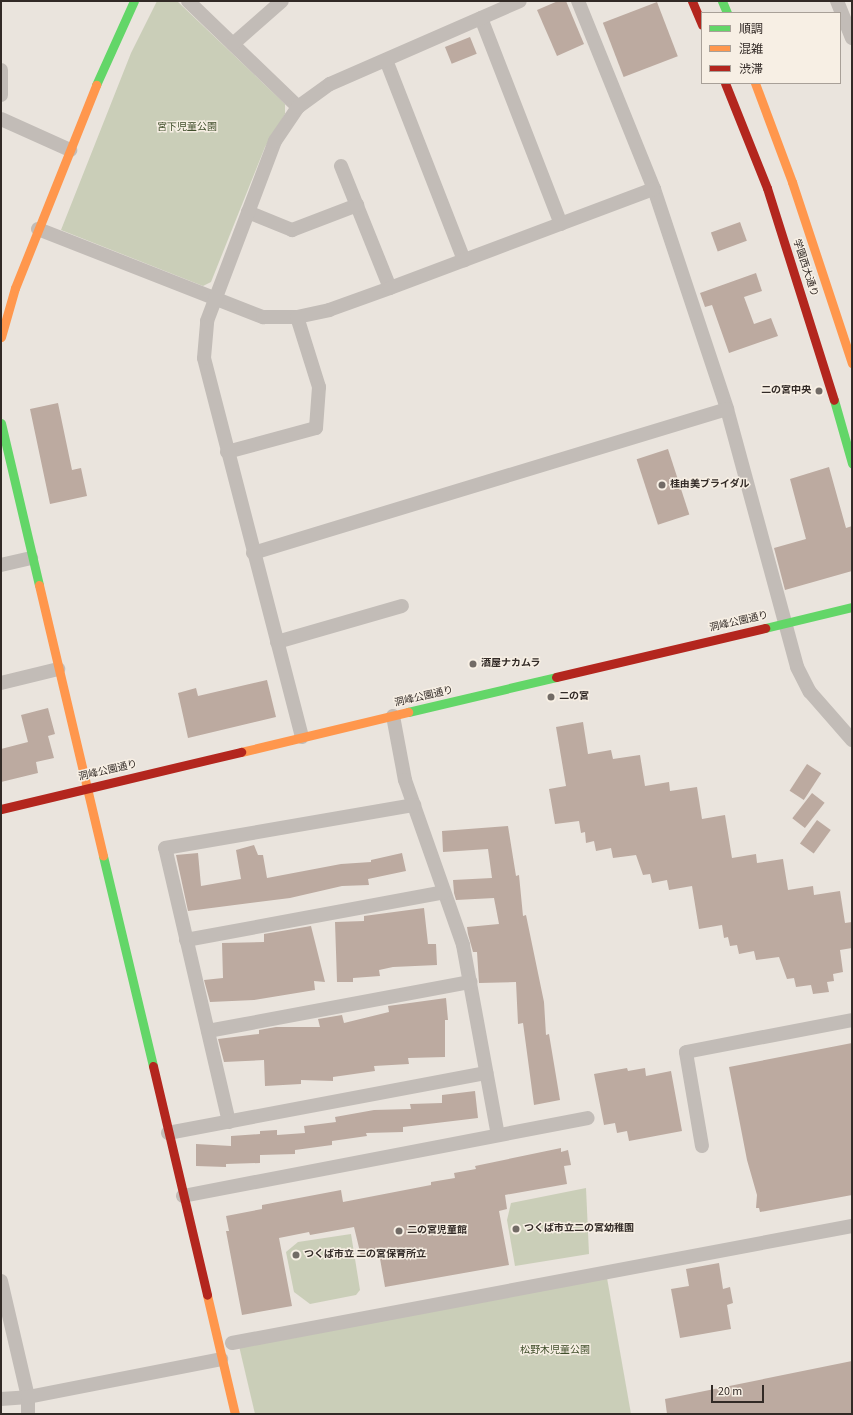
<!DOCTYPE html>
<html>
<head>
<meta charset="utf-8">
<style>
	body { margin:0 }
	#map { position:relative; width:853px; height:1415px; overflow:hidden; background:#eae4dd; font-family:"Source Sans 3","Noto Sans JP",sans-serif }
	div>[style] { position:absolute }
	.green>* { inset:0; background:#caceb8 }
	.building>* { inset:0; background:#bcaaa0; transform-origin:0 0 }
	.street>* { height:14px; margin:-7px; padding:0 7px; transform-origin:7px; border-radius:7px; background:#c2bcb7 }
	.fast>* { height:9px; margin:-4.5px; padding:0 4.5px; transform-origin:4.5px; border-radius:4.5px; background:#63d668 }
	.slow>* { height:9px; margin:-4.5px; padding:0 4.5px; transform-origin:4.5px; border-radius:4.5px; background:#ff974d }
	.jam>* { height:9px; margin:-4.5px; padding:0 4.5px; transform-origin:4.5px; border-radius:4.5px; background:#b3261e }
	.dots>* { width:11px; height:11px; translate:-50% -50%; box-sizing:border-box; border:2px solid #f7efe4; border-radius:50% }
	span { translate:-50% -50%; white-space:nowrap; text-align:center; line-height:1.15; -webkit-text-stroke:3px #f7efe4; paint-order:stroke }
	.park-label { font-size:10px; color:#404e2b }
	.street-label { font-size:10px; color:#322a26 }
	.poi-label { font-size:10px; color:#322a26; font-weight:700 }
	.right { translate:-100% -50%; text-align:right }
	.left { translate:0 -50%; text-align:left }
	.frame { position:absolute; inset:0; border:2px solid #322a26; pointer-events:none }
	.legend { position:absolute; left:701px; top:12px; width:140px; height:72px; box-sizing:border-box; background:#f7efe4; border:1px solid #a8a098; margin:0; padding:5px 7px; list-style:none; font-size:12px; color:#322a26 }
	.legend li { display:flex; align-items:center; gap:8px; height:20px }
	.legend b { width:20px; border:1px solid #a8a098 }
	.scale { position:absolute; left:711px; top:1385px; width:53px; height:18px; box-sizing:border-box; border:2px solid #322a26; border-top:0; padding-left:5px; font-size:12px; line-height:14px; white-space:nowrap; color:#322a26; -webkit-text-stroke:3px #f7efe4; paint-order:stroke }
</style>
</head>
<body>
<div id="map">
	<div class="green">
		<i style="clip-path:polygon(157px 1px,177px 1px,285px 104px,285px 114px,265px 147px,211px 282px,203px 286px,61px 230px,131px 53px)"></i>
		<i style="clip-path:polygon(586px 1188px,589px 1254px,515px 1266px,507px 1220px,511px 1203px)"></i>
		<i style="clip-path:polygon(351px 1234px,360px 1290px,356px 1295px,310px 1304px,294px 1292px,286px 1252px,298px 1242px)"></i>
		<i style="clip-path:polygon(607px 1278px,631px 1414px,255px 1414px,239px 1346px)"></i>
	</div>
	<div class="building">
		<i style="clip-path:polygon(558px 1px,566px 1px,584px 44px,557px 56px,537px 10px)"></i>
		<i style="left:657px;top:2px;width:58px;height:58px;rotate:69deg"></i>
		<i style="left:470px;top:37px;width:18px;height:27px;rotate:68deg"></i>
		<i style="left:740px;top:222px;width:20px;height:31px;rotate:70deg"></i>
		<i style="clip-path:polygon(756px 273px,762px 291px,744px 297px,754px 324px,771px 318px,778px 336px,729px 353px,712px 305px,705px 307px,700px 293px)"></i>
		<i style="clip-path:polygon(58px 403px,72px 470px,81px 468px,87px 496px,50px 504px,30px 409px)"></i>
		<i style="left:668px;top:449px;width:69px;height:33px;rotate:72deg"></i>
		<i style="clip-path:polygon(829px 467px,846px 528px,852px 526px,852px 571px,785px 590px,774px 548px,806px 539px,790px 479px)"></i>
		<i style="clip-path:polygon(267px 680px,276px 717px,188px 738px,178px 693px,196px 688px,198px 696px)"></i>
		<i style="clip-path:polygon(48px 708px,55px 734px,48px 736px,54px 758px,36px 762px,38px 773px,1px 782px,1px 749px,28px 742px,21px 715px)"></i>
		<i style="clip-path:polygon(583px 722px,588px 754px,611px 750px,613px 759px,640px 755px,645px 786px,669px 782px,670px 791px,697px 787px,702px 819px,725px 815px,732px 858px,756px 854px,757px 863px,783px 859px,788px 890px,813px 886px,814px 895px,840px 891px,845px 923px,852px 922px,852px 948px,840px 950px,843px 972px,833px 974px,834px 981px,827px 982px,829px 992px,813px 994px,811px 985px,796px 987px,794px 978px,787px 979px,779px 957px,756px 960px,754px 951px,739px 954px,737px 945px,730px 946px,728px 937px,724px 938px,722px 925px,699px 929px,692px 886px,669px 890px,667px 880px,652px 883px,650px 874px,643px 875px,636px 855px,613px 858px,611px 848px,596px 851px,594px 841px,586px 843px,585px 832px,581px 833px,579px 821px,555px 824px,549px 789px,566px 786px,556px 727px)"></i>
		<i style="left:807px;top:764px;width:17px;height:32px;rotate:33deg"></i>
		<i style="left:812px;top:793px;width:16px;height:32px;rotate:38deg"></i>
		<i style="left:817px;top:820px;width:17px;height:29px;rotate:36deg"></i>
		<i style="clip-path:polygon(508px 826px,516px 876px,519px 875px,523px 916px,526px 915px,544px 1002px,546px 1035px,549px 1034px,560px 1100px,534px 1105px,523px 1023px,518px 1024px,516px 982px,479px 983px,477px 952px,473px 952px,468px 934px,467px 927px,499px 924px,494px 898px,456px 900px,454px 893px,453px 880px,492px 878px,488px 849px,443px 852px,442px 831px)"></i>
		<i style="clip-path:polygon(254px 845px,258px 855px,263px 855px,267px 878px,341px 864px,371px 862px,371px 860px,402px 853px,406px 871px,368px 879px,369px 885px,342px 886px,290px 898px,188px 911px,176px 855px,198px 853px,201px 886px,241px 879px,236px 850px)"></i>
		<i style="clip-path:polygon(424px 908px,428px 944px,436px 944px,437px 965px,393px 967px,379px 970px,380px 976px,353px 978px,353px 982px,337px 982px,335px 922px,364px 921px,364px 916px)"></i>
		<i style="clip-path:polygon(311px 926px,325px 982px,314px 981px,315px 990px,254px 1000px,210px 1002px,204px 980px,223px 978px,222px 943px,264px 942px,264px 934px)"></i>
		<i style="clip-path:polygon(446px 998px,448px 1020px,445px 1020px,445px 1057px,408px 1058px,409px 1064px,374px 1066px,375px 1071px,333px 1077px,333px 1081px,301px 1080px,301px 1084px,265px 1086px,264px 1060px,224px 1062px,218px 1039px,259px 1034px,259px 1030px,276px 1027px,320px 1027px,318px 1019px,342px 1015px,344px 1023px,389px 1012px,388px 1006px)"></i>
		<i style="clip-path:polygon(852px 1043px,852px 1195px,760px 1212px,759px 1208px,756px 1208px,757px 1195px,747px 1160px,729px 1067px)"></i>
		<i style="clip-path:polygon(627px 1068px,628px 1071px,645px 1068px,646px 1076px,671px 1071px,682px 1131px,629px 1141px,627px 1131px,617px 1133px,615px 1123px,604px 1125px,594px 1074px)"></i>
		<i style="clip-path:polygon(475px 1091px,478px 1118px,403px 1127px,403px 1132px,366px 1133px,367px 1136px,332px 1141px,332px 1145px,295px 1150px,295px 1154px,260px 1155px,260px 1163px,226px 1164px,226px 1167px,196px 1166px,196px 1144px,231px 1146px,231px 1136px,260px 1134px,260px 1131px,277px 1130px,277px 1135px,305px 1133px,304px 1126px,336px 1122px,335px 1117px,374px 1110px,411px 1109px,410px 1104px,442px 1103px,442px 1095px)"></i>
		<i style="clip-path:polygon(561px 1148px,561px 1152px,568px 1150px,571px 1165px,564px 1166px,567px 1184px,505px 1195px,507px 1209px,499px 1211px,509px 1265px,385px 1287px,379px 1253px,361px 1256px,354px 1227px,310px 1235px,309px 1232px,279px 1238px,292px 1306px,242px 1315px,226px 1231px,229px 1231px,226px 1216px,262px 1209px,262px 1205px,341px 1190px,343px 1202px,431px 1185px,431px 1182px,455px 1178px,454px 1173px,476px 1169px,475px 1166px)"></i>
		<i style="clip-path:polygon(719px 1263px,723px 1289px,730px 1287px,733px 1303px,727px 1305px,731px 1329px,680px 1338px,671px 1289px,689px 1286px,686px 1269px)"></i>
		<i style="clip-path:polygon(852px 1361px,852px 1414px,667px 1414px,665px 1399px)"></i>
	</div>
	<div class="street">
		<i style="left:188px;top:1px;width:153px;rotate:43.9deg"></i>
		<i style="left:578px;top:1px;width:203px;rotate:68deg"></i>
		<i style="left:654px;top:189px;width:232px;rotate:71.6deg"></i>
		<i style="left:727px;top:409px;width:267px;rotate:74.8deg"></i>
		<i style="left:797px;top:667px;width:28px;rotate:63deg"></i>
		<i style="left:810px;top:692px;width:64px;rotate:48.8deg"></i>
		<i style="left:837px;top:1px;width:40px;rotate:68deg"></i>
		<i style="left:481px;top:18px;width:221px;rotate:68.8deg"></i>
		<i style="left:233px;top:44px;width:65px;rotate:-41.3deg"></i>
		<i style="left:386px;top:60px;width:215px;rotate:68.7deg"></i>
		<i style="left:1px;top:70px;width:25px;rotate:90deg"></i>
		<i style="left:1px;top:119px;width:76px;rotate:24.2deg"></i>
		<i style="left:341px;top:166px;width:131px;rotate:68.1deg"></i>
		<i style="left:248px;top:212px;width:48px;rotate:22.2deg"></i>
		<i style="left:292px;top:230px;width:70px;rotate:-21deg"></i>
		<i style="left:38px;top:229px;width:242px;rotate:21.4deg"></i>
		<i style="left:263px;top:317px;width:34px"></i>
		<i style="left:297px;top:317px;width:33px;rotate:-12deg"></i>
		<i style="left:329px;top:310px;width:65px;rotate:-19.8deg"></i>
		<i style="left:390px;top:288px;width:282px;rotate:-20.6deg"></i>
		<i style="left:227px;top:452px;width:92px;rotate:-15.1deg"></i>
		<i style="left:316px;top:428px;width:41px;rotate:-85.8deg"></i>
		<i style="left:319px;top:387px;width:73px;rotate:-107.4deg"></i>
		<i style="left:253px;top:553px;width:495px;rotate:-16.9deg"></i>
		<i style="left:1px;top:565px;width:31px;rotate:-13deg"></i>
		<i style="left:277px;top:642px;width:130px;rotate:-16.1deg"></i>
		<i style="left:1px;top:683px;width:59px;rotate:-13.8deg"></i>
		<i style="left:393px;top:716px;width:65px;rotate:79.4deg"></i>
		<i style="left:405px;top:780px;width:175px;rotate:70.6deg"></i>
		<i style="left:463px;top:945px;width:193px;rotate:79.6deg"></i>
		<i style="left:302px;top:737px;width:391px;rotate:-104.5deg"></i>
		<i style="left:204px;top:358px;width:37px;rotate:-85deg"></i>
		<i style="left:207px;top:321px;width:192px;rotate:-69.3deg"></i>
		<i style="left:275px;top:141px;width:41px;rotate:-55.9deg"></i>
		<i style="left:298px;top:107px;width:39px;rotate:-36deg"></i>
		<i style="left:330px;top:84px;width:207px;rotate:-23.6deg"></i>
		<i style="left:186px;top:940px;width:262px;rotate:-10.5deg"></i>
		<i style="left:208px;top:1031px;width:267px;rotate:-10.6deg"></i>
		<i style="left:229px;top:1122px;width:281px;rotate:-103.1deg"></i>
		<i style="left:165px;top:848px;width:253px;rotate:-9.8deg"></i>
		<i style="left:168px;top:1133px;width:324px;rotate:-10.7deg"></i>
		<i style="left:702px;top:1146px;width:95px;rotate:-99.7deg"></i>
		<i style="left:686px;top:1052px;width:169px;rotate:-10.9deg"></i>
		<i style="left:183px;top:1196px;width:412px;rotate:-10.9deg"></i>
		<i style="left:1px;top:1281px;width:119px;rotate:76.9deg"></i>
		<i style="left:28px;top:1397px;width:17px;rotate:90deg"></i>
		<i style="left:232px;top:1343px;width:631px;rotate:-10.69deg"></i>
		<i style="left:1px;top:1399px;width:27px;rotate:-4deg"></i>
		<i style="left:28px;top:1397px;width:197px;rotate:-11.1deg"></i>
	</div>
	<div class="fast">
		<i style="left:722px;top:1px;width:13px;rotate:67deg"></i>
		<i style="left:96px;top:85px;width:92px;rotate:-65.7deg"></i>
		<i style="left:834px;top:400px;width:66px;rotate:74.1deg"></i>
		<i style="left:1px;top:423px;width:166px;rotate:76.8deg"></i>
		<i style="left:765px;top:628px;width:89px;rotate:-13.6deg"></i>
		<i style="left:408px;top:712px;width:152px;rotate:-13.3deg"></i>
		<i style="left:103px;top:856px;width:216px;rotate:76.6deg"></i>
	</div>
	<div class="slow">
		<i style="left:755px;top:83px;width:106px;rotate:69.5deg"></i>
		<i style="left:792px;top:182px;width:191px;rotate:71.7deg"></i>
		<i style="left:1px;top:337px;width:51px;rotate:-74.1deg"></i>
		<i style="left:15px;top:288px;width:219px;rotate:-68.2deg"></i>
		<i style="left:39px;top:585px;width:278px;rotate:76.7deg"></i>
		<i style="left:241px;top:752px;width:172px;rotate:-13.5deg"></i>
		<i style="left:207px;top:1295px;width:122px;rotate:76.8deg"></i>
	</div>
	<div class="jam">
		<i style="left:692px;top:1px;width:26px;rotate:67deg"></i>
		<i style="left:725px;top:83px;width:113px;rotate:68.2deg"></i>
		<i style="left:767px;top:188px;width:222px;rotate:72.5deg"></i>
		<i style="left:556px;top:677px;width:215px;rotate:-13.2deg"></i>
		<i style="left:1px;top:809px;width:247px;rotate:-13.4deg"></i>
		<i style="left:153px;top:1066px;width:235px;rotate:76.7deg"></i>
	</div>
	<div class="dots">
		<i style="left:819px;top:391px;background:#726b66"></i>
		<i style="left:662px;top:485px;background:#726b66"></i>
		<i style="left:473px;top:664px;background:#726b66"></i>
		<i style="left:551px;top:697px;background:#726b66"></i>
		<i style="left:516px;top:1229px;background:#726b66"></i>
		<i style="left:399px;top:1231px;background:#726b66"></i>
		<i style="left:296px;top:1255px;background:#726b66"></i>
	</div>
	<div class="park-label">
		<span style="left:187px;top:128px">宮下児童公園</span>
		<span style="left:555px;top:1351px">松野木児童公園</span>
	</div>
	<div class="street-label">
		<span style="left:805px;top:268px;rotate:72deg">学園西大通り</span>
		<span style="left:739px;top:622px;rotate:-13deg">洞峰公園通り</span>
		<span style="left:424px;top:697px;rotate:-13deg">洞峰公園通り</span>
		<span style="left:108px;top:771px;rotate:-13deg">洞峰公園通り</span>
	</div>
	<div class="poi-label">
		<span class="right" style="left:811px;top:391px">二の宮中央</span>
		<span class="left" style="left:670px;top:485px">桂由美ブライダル</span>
		<span class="left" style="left:481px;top:664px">酒屋ナカムラ</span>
		<span class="left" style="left:559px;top:697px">二の宮</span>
		<span class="left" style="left:524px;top:1229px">つくば市立二の宮幼稚園</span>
		<span class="left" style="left:407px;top:1231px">二の宮児童館</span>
		<span class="left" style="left:304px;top:1255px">つくば市立 二の宮保育所立</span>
	</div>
	<div class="frame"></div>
	<ul class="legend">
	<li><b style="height:5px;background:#63d668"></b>順調</li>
	<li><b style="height:5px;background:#ff974d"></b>混雑</li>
	<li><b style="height:5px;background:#b3261e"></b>渋滞</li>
	</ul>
	<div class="scale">20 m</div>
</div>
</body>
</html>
